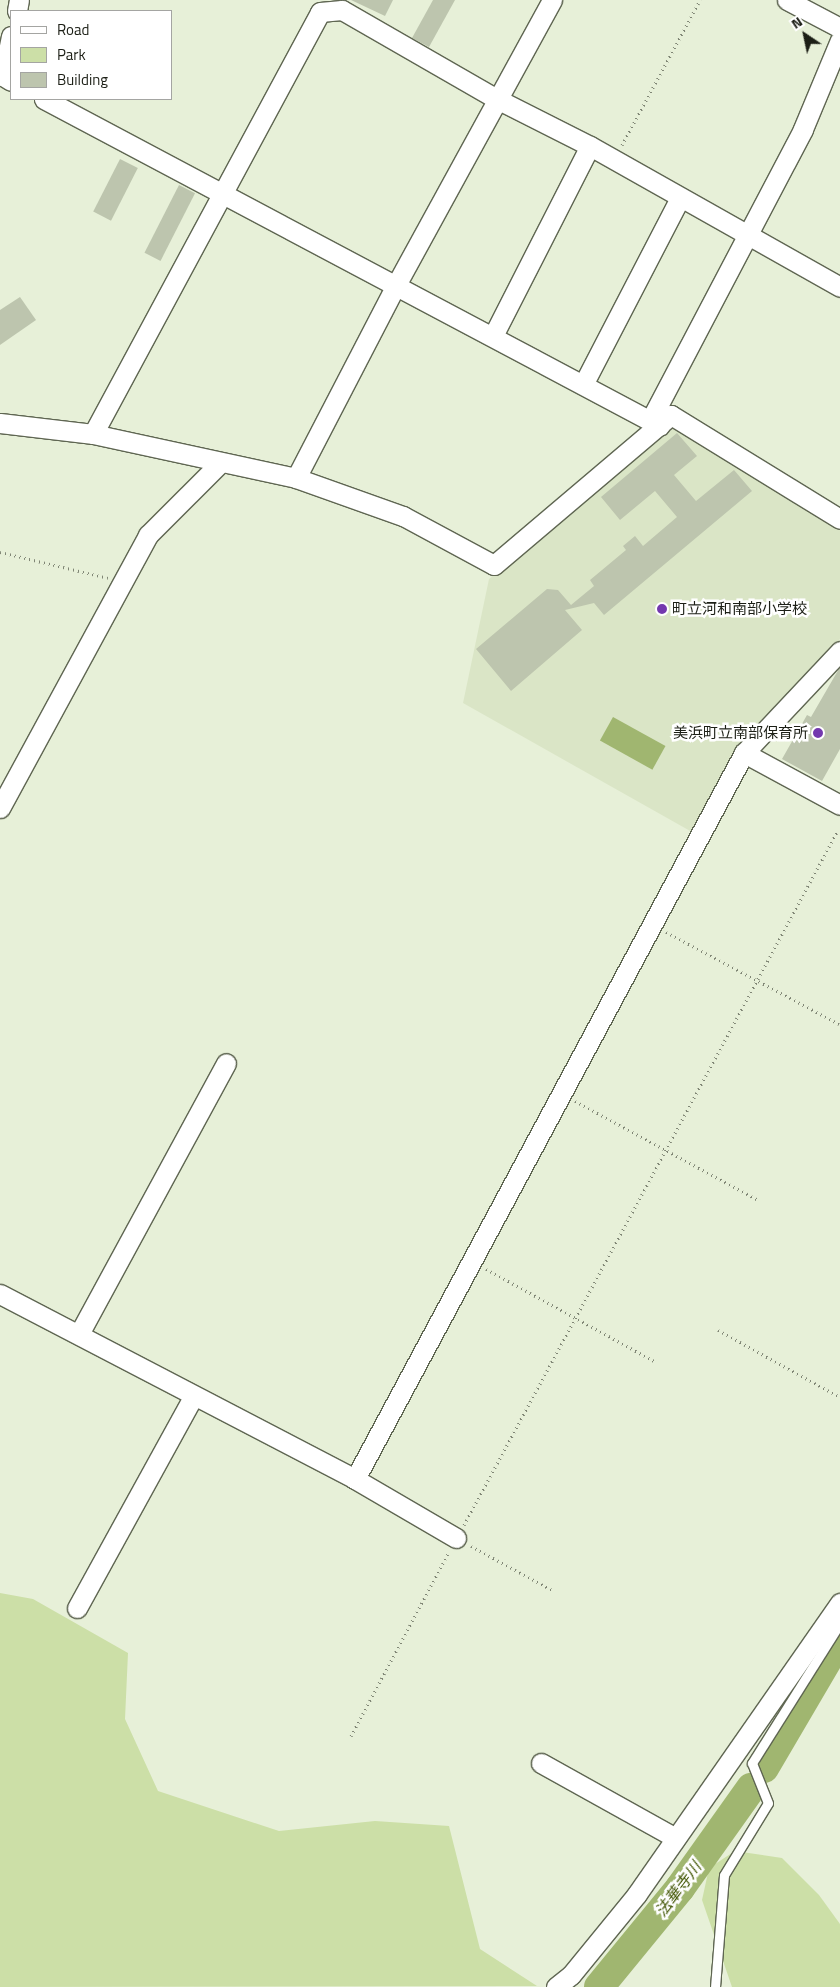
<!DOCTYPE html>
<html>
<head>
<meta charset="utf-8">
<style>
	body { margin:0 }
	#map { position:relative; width:840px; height:1987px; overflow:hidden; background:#e7f0d8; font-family:"Titillium Web","Noto Sans JP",sans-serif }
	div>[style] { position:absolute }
	.built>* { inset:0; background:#dae5c6 }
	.green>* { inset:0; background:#ccdfa7 }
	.water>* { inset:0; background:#a0b670; transform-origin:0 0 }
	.river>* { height:30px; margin:-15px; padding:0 15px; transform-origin:15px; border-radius:15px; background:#a0b670 }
	.building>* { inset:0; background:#bdc5ae; transform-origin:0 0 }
	.path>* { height:3px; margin-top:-1.5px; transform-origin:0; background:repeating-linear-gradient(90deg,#808675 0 1px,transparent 0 5px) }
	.roads { filter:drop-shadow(1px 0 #5f6652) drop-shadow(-1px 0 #5f6652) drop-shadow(0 1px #5f6652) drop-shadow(0 -1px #5f6652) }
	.lane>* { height:9px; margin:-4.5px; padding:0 4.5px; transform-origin:4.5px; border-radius:4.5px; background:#fff }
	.street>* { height:19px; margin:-9.5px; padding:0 9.5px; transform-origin:9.5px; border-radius:9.5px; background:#fff }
	.dots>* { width:14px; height:14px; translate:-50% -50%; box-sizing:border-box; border:2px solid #fff; border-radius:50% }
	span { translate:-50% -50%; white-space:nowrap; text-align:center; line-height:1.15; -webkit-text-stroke:5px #fff; paint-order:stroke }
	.poi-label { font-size:15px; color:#1c1f16 }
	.left { translate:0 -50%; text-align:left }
	.right { translate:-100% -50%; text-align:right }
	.water-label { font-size:16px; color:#455908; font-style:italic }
	.legend { position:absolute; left:10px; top:10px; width:162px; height:90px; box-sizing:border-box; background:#fff; border:1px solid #a4a5a2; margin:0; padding:6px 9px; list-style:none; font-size:15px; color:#1c1f16 }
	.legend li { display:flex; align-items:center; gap:10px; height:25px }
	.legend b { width:25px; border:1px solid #a4a5a2 }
	.north { position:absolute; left:780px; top:10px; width:50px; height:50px; -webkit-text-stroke:4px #fff; paint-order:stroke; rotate:326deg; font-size:14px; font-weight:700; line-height:20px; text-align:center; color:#1c1f16 }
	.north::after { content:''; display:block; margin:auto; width:18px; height:22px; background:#1c1f16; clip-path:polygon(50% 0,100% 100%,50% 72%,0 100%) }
</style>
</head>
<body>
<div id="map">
	<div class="built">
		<i style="clip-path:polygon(675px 425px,840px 530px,840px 639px,737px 748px,692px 832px,463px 703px,489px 579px)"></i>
	</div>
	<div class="green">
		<i style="clip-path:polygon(0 1593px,33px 1599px,128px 1653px,125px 1719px,158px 1791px,279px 1831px,375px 1821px,449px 1826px,480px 1949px,537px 1986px,0 1987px)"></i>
		<i style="clip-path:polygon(735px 1851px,782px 1858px,819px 1895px,840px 1924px,840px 1987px,732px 1987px,702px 1900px,709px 1868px)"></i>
	</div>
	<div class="water">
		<i style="left:613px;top:717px;width:60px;height:27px;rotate:29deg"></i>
	</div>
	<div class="river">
		<i style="left:764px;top:1768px;width:148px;rotate:-59.6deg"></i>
		<i style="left:599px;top:1987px;width:128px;rotate:-50.7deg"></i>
		<i style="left:680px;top:1888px;width:123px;rotate:-54.6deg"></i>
	</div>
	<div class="building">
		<i style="clip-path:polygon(351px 0,393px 0,385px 16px)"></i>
		<i style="clip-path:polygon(433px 0,455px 0,429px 47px,412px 38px)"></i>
		<i style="left:120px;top:159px;width:20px;height:59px;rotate:27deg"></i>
		<i style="left:179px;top:185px;width:18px;height:76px;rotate:27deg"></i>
		<i style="clip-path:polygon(20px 297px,36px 320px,0 345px,0 310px)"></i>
		<i style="clip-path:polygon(677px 433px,697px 456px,674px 475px,696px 501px,734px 470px,752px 491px,604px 615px,594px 603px,565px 610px,582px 630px,511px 691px,476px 649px,547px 589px,558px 590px,571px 605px,594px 586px,590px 580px,626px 550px,623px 546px,635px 536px,643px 546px,677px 517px,655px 491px,620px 520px,601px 497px)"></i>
		<i style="clip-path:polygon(840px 667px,840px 749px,822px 781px,782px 759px,807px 715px,811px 717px)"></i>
	</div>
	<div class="path">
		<i style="left:622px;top:145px;width:165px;rotate:-61.7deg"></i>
		<i style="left:0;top:552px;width:111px;rotate:13.5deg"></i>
		<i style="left:666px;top:932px;width:196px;rotate:28deg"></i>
		<i style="left:575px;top:1101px;width:208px;rotate:28.4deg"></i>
		<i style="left:486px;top:1269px;width:194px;rotate:28.7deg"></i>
		<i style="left:718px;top:1330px;width:139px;rotate:28.8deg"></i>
		<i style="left:464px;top:1525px;width:787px;rotate:-61.71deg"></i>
		<i style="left:471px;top:1546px;width:92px;rotate:28.5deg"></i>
		<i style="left:351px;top:1736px;width:208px;rotate:-62deg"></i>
	</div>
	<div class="roads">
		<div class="lane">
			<i style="left:715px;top:1987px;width:112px;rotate:-85.4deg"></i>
			<i style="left:724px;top:1875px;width:84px;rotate:-58.6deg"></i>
			<i style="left:768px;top:1803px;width:43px;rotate:-111.8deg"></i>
			<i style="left:752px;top:1763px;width:165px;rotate:-57.8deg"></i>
		</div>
		<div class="street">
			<i style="left:787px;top:0;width:60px;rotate:27.8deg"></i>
			<i style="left:17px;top:11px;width:11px;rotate:-80deg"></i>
			<i style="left:11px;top:36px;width:41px;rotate:101.3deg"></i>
			<i style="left:3px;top:76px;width:9px;rotate:32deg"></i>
			<i style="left:44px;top:99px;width:697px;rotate:27.96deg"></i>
			<i style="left:493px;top:336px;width:213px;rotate:-63deg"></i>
			<i style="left:584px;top:383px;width:208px;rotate:-62.6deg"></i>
			<i style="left:651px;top:419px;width:327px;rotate:-62.3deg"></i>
			<i style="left:803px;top:129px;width:96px;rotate:-67.4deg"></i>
			<i style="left:0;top:423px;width:94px;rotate:6.7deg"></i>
			<i style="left:93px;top:434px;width:208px;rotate:12.2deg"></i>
			<i style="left:296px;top:478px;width:114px;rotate:19.6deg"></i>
			<i style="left:403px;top:516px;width:103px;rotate:28.3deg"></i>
			<i style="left:494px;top:565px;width:232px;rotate:-40.3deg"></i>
			<i style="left:671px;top:415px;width:198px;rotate:31.6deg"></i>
			<i style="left:93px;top:434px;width:479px;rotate:-61.7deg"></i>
			<i style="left:320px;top:12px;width:22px;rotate:-5deg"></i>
			<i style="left:342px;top:10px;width:179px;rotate:29.9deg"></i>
			<i style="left:497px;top:99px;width:104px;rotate:26.8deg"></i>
			<i style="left:590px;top:146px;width:287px;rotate:29.4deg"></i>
			<i style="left:296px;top:478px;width:217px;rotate:-62.6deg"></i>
			<i style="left:396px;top:285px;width:325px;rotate:-61.3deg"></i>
			<i style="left:744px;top:753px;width:109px;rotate:28.4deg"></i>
			<i style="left:0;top:808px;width:311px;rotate:-61.5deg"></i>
			<i style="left:148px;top:535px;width:102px;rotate:-45deg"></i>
			<i style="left:0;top:1294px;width:400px;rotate:27.5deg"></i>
			<i style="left:355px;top:1479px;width:117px;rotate:30.3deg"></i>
			<i style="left:79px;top:1334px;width:308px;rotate:-61.5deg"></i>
			<i style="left:355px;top:1479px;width:824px;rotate:-61.82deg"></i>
			<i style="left:744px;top:753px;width:140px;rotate:-46.7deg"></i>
			<i style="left:77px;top:1608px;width:241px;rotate:-61.2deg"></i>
			<i style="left:541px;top:1763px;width:154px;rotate:29.1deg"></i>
			<i style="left:556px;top:1987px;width:19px;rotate:-39deg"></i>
			<i style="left:571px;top:1975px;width:104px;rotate:-50.8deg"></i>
			<i style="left:637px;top:1894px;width:355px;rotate:-55.1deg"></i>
		</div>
	</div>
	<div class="dots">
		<i style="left:662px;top:609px;background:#7338ae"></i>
		<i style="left:818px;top:733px;background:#7338ae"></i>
	</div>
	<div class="poi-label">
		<span class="left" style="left:672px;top:609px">町立河和南部小学校</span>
		<span class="right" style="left:808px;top:733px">美浜町立南部保育所</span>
	</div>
	<div class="water-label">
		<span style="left:678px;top:1889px;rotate:-53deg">法華寺川</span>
	</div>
	<ul class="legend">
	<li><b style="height:6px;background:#fff"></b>Road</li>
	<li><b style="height:14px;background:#ccdfa7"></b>Park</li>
	<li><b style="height:14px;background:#bdc5ae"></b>Building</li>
	</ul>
	<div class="north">N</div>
</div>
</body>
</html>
